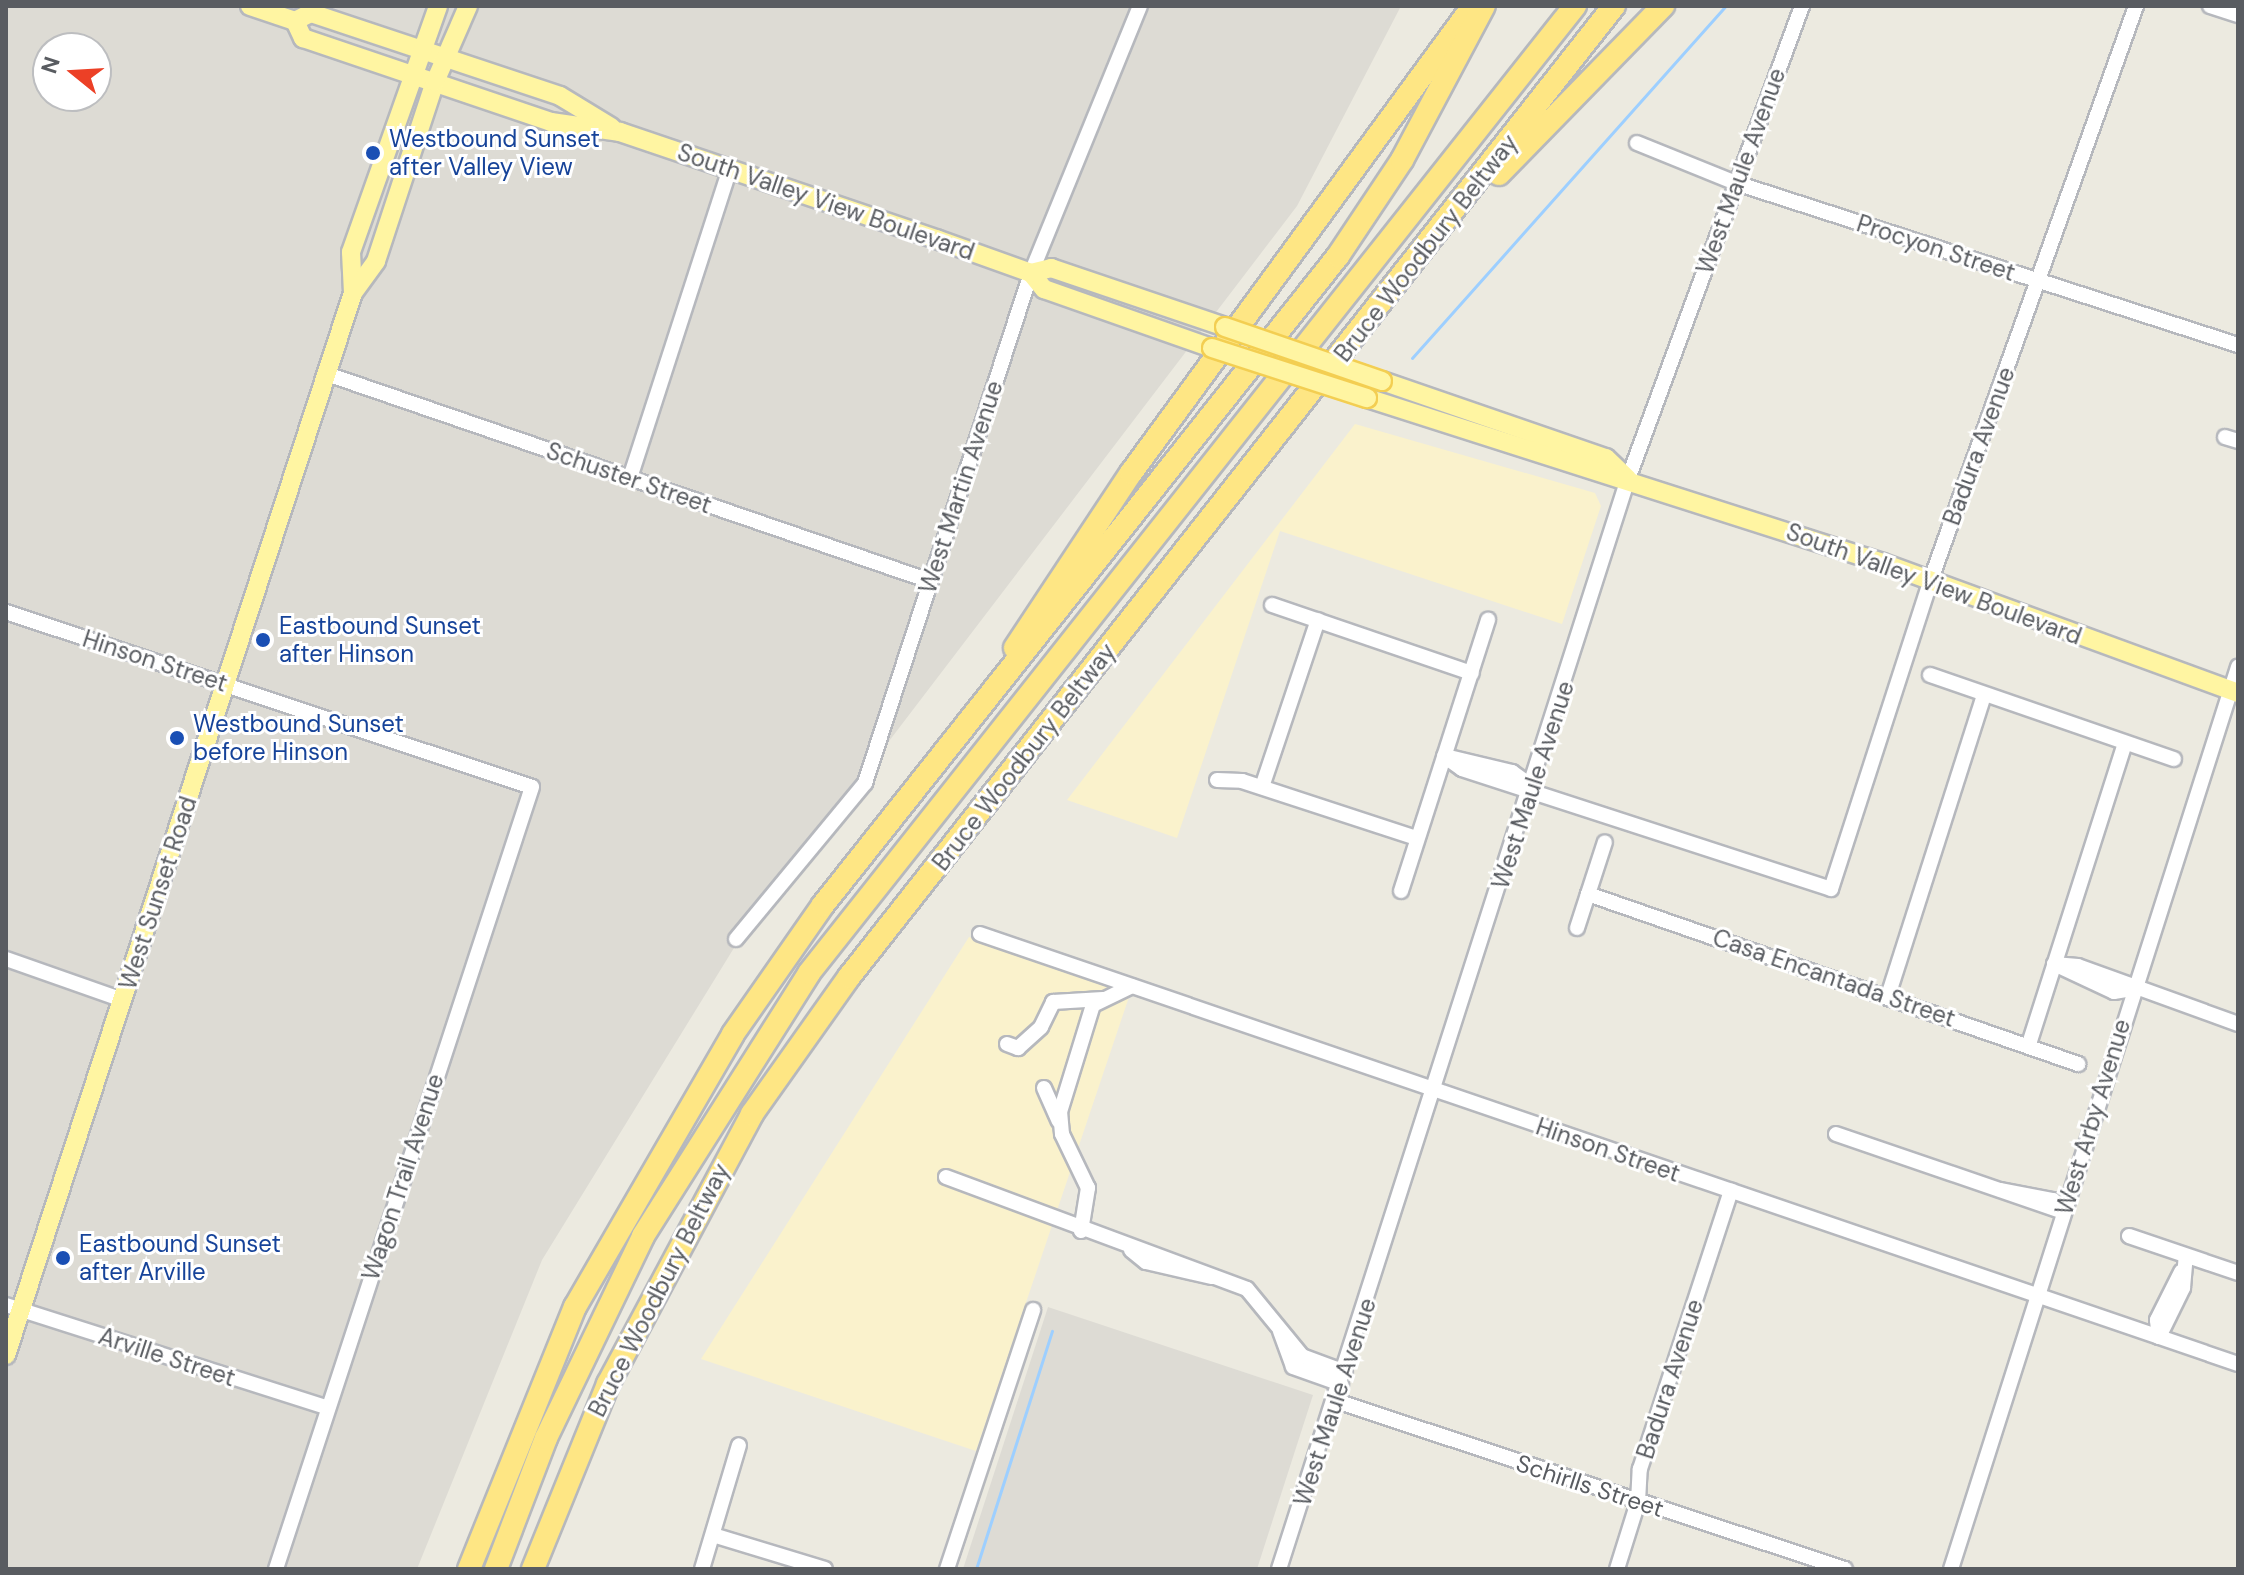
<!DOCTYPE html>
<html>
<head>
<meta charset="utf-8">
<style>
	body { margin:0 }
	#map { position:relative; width:2244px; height:1575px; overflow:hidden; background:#eceae0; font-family:"DM Sans",sans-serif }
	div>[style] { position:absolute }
	.industrial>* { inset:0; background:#dddbd4 }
	.sand>* { inset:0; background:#faf2cc }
	.stream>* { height:3px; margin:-1.5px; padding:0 1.5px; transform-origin:1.5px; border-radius:1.5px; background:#9dcfff }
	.roads { filter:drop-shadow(2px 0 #b6b8bd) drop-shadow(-2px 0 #b6b8bd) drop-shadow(0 2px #b6b8bd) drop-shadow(0 -2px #b6b8bd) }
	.minor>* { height:14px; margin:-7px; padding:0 7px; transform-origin:7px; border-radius:7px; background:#fff }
	.major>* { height:18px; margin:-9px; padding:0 9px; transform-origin:9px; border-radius:9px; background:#fff5a2 }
	.highway>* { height:22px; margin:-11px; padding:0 11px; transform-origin:11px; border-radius:11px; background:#fee684 }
	.bridges { filter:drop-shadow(2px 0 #f3ce52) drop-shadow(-2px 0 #f3ce52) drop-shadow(0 2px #f3ce52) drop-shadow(0 -2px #f3ce52) }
	.major-bridge>* { height:18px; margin:-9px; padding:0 9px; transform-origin:9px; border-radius:9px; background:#fff5a2 }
	.dots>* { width:22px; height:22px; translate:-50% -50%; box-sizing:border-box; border:4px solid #fff; border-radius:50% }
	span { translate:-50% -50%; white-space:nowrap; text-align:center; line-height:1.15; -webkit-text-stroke:6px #fff; paint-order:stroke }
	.transit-label { font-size:24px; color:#164399 }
	.left { translate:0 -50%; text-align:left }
	.street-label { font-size:24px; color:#595c61 }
	.frame { position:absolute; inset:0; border:8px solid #595c61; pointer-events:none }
	.north { position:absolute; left:32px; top:32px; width:80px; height:80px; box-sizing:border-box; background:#fff; border:2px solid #bdbec0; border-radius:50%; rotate:288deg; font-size:22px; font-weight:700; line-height:32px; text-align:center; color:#595c61 }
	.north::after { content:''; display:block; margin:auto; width:28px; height:36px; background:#ec4026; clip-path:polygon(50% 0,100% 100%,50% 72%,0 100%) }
</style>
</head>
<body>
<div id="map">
	<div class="industrial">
		<i style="clip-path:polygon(evenodd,6px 6px,1401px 6px,1297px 206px,745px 930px,542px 1260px,417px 1569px,6px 1569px,6px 6px,48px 48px,96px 48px,96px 96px,48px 96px,48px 48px)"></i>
		<i style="clip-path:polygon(1048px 1307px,1313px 1395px,1257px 1569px,963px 1569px)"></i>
	</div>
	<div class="sand">
		<i style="clip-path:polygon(1355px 424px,1595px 493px,1601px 506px,1562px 624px,1280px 531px,1177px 838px,1067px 800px)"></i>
		<i style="clip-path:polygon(969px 937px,1131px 991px,976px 1451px,701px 1359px)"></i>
	</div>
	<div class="stream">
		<i style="left:1412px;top:358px;width:472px;rotate:-48.3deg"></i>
		<i style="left:976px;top:1569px;width:250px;rotate:-72.3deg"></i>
	</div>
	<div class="roads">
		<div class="minor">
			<i style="left:2210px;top:6px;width:29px;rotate:18deg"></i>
			<i style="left:1637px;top:143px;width:107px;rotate:22deg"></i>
			<i style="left:1736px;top:183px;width:527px;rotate:17.89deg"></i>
			<i style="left:327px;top:374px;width:638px;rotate:18.95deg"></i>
			<i style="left:2225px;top:437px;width:14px;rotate:17deg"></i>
			<i style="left:630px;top:478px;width:325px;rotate:-72.1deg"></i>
			<i style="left:1272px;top:605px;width:211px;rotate:18.8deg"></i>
			<i style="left:6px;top:612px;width:554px;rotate:18.4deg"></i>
			<i style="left:532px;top:787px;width:823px;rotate:108.13deg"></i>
			<i style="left:1930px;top:675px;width:258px;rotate:19deg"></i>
			<i style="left:1444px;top:756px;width:22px;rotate:36deg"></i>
			<i style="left:1462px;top:769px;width:388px;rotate:18deg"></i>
			<i style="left:1831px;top:889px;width:323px;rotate:-72.1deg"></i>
			<i style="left:1930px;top:582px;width:612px;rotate:-70.32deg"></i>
			<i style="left:1445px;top:756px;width:69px;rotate:13.4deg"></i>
			<i style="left:1512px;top:772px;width:26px;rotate:36deg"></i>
			<i style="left:1217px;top:780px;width:25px;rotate:2deg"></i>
			<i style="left:1242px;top:781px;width:183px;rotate:18.1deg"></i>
			<i style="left:1262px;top:787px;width:176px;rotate:-71.5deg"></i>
			<i style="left:1401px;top:891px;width:285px;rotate:-72.2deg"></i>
			<i style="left:1588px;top:894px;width:519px;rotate:19.13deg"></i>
			<i style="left:1577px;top:928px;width:90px;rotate:-72deg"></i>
			<i style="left:980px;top:934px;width:1329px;rotate:18.87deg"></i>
			<i style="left:736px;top:939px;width:202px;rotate:-50.4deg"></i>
			<i style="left:865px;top:783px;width:536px;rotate:-71.97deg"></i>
			<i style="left:1031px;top:273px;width:288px;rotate:-67.8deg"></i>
			<i style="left:6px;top:959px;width:124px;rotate:19.3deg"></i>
			<i style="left:2054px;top:964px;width:24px;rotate:5deg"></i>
			<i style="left:2078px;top:966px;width:170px;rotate:19.9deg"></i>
			<i style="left:2054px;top:964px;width:66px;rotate:25deg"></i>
			<i style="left:2114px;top:992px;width:18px;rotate:-9deg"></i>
			<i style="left:1888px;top:996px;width:316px;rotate:-72.3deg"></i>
			<i style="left:1007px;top:1044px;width:12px;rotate:20deg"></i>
			<i style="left:1018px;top:1048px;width:31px;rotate:-42deg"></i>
			<i style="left:1041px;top:1027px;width:28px;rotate:-64deg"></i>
			<i style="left:1053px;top:1002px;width:50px;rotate:-3.4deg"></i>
			<i style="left:2029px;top:1044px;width:316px;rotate:-72.3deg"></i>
			<i style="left:1044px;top:1088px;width:36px;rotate:66deg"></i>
			<i style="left:1836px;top:1134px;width:241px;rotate:18.9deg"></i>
			<i style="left:946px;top:1177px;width:321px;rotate:20.4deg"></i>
			<i style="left:1247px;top:1289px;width:87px;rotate:50.6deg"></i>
			<i style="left:1302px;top:1356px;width:46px;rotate:20.4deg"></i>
			<i style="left:2001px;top:1190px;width:53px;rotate:10.9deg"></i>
			<i style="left:2053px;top:1200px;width:16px;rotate:47deg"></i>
			<i style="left:1081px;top:1231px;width:44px;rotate:-80.8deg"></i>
			<i style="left:1088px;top:1188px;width:60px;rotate:-115.7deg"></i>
			<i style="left:1062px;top:1134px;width:22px;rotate:-95deg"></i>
			<i style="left:1060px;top:1112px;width:112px;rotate:-72.9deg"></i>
			<i style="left:1093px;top:1005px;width:43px;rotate:-26deg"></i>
			<i style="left:2129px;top:1236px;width:115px;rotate:18.7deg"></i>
			<i style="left:1131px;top:1250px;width:19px;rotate:39deg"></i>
			<i style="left:1146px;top:1262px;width:68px;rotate:12.8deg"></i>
			<i style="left:6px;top:1305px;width:338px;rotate:17.7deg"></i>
			<i style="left:1280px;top:1331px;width:38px;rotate:70deg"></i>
			<i style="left:1293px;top:1367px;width:51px;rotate:19.5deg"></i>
			<i style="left:2159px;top:1337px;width:55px;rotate:-63.9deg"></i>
			<i style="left:2183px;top:1288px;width:32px;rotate:-85deg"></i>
			<i style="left:2159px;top:1337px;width:17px;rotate:-97deg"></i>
			<i style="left:2157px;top:1320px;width:54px;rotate:-63.4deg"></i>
			<i style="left:1336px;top:1401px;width:536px;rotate:18.27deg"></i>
			<i style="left:713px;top:1535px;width:117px;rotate:16.9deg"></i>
			<i style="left:702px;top:1569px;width:129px;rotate:-73.4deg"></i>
			<i style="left:947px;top:1569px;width:273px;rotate:-71.6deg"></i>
			<i style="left:1279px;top:1569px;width:1145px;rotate:-72.25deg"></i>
			<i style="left:1628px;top:479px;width:504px;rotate:-69.8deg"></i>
			<i style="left:1617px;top:1569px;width:70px;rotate:-72.6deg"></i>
			<i style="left:1638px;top:1502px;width:33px;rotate:-87deg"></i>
			<i style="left:1640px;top:1469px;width:293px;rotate:-71.9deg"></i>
			<i style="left:1951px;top:1569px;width:947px;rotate:-72.35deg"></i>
		</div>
		<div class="major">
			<i style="left:250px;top:6px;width:47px;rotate:18.4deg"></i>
			<i style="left:295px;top:21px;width:18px;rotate:-27deg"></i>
			<i style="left:311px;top:13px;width:262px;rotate:18.4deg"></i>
			<i style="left:560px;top:96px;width:60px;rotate:31.3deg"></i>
			<i style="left:295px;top:21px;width:19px;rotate:65deg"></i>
			<i style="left:303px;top:38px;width:262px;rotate:18.7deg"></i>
			<i style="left:551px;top:122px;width:70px;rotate:8.2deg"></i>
			<i style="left:620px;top:132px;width:334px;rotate:18.7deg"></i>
			<i style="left:936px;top:239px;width:101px;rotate:19.7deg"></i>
			<i style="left:1031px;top:273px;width:21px;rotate:51deg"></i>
			<i style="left:1044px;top:289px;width:178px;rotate:19.4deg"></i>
			<i style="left:1031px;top:273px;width:21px;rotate:-14deg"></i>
			<i style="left:1051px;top:268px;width:184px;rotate:18.7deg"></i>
			<i style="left:353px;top:293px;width:41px;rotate:-92.8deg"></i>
			<i style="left:351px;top:252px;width:261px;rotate:-70.5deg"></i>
			<i style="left:1382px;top:381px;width:237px;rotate:19deg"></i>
			<i style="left:1606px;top:458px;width:30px;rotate:44deg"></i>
			<i style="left:1367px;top:398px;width:542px;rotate:17.73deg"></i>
			<i style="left:1883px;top:563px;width:378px;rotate:20.1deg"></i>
			<i style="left:6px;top:1355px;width:1117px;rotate:-71.91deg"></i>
			<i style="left:353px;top:293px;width:39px;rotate:-54deg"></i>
			<i style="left:376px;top:261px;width:188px;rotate:-71.8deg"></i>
			<i style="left:435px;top:82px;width:83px;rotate:-66.5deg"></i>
		</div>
		<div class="highway">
			<i style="left:1499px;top:174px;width:235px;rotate:-45.7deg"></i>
			<i style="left:1015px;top:648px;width:210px;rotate:-56.5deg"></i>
			<i style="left:1131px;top:473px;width:579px;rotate:-53.78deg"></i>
			<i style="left:469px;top:1569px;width:283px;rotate:-68deg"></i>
			<i style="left:575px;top:1307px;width:315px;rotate:-59.9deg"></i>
			<i style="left:733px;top:1034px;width:157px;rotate:-55.1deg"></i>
			<i style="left:823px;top:905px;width:829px;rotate:-51.57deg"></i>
			<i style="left:1338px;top:256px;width:115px;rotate:-56.3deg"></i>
			<i style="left:1402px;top:160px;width:174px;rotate:-62deg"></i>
			<i style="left:496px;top:1569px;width:140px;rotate:-69.1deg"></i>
			<i style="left:546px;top:1438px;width:224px;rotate:-64.3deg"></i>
			<i style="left:643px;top:1236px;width:311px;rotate:-57.7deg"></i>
			<i style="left:809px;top:973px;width:1234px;rotate:-51.62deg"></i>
			<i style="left:533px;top:1569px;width:200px;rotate:-67.9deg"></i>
			<i style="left:608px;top:1384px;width:306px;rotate:-61.9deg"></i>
			<i style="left:752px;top:1114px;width:168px;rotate:-54.7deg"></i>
			<i style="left:849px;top:977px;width:1236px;rotate:-51.77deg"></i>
		</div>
	</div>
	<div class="bridges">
		<div class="major-bridge">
			<i style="left:1225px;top:327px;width:166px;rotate:19deg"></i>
			<i style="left:1212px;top:348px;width:163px;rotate:17.9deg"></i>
		</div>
	</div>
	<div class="dots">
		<i style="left:373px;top:153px;background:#1a4fb4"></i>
		<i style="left:263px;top:640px;background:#1a4fb4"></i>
		<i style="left:177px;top:738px;background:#1a4fb4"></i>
		<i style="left:63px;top:1258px;background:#1a4fb4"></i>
	</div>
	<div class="transit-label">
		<span class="left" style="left:389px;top:153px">Westbound Sunset<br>after Valley View</span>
		<span class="left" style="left:279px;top:640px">Eastbound Sunset<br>after Hinson</span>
		<span class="left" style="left:193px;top:738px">Westbound Sunset<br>before Hinson</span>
		<span class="left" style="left:79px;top:1258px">Eastbound Sunset<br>after Arville</span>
	</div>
	<div class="street-label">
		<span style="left:1741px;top:171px;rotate:-70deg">West Maule Avenue</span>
		<span style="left:826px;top:202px;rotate:19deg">South Valley View Boulevard</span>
		<span style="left:1426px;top:248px;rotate:-52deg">Bruce Woodbury Beltway</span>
		<span style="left:1936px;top:248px;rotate:18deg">Procyon Street</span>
		<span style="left:1979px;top:446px;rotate:-70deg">Badura Avenue</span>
		<span style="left:629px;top:478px;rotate:19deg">Schuster Street</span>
		<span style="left:961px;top:487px;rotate:-72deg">West Martin Avenue</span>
		<span style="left:1934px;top:584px;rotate:20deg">South Valley View Boulevard</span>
		<span style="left:155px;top:661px;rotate:18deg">Hinson Street</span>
		<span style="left:1024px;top:757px;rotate:-52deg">Bruce Woodbury Beltway</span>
		<span style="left:1533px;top:785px;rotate:-72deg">West Maule Avenue</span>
		<span style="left:158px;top:893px;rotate:-72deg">West Sunset Road</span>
		<span style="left:1834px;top:978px;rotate:19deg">Casa Encantada Street</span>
		<span style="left:2093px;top:1117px;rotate:-73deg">West Arby Avenue</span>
		<span style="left:1608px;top:1150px;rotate:19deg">Hinson Street</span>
		<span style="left:403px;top:1177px;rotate:-72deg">Wagon Trail Avenue</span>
		<span style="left:659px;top:1290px;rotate:-63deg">Bruce Woodbury Beltway</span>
		<span style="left:167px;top:1357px;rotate:18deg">Arville Street</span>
		<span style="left:1670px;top:1379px;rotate:-72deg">Badura Avenue</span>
		<span style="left:1335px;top:1402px;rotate:-72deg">West Maule Avenue</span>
		<span style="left:1590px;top:1486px;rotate:18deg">Schirlls Street</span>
	</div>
	<div class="frame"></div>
	<div class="north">N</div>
</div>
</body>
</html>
